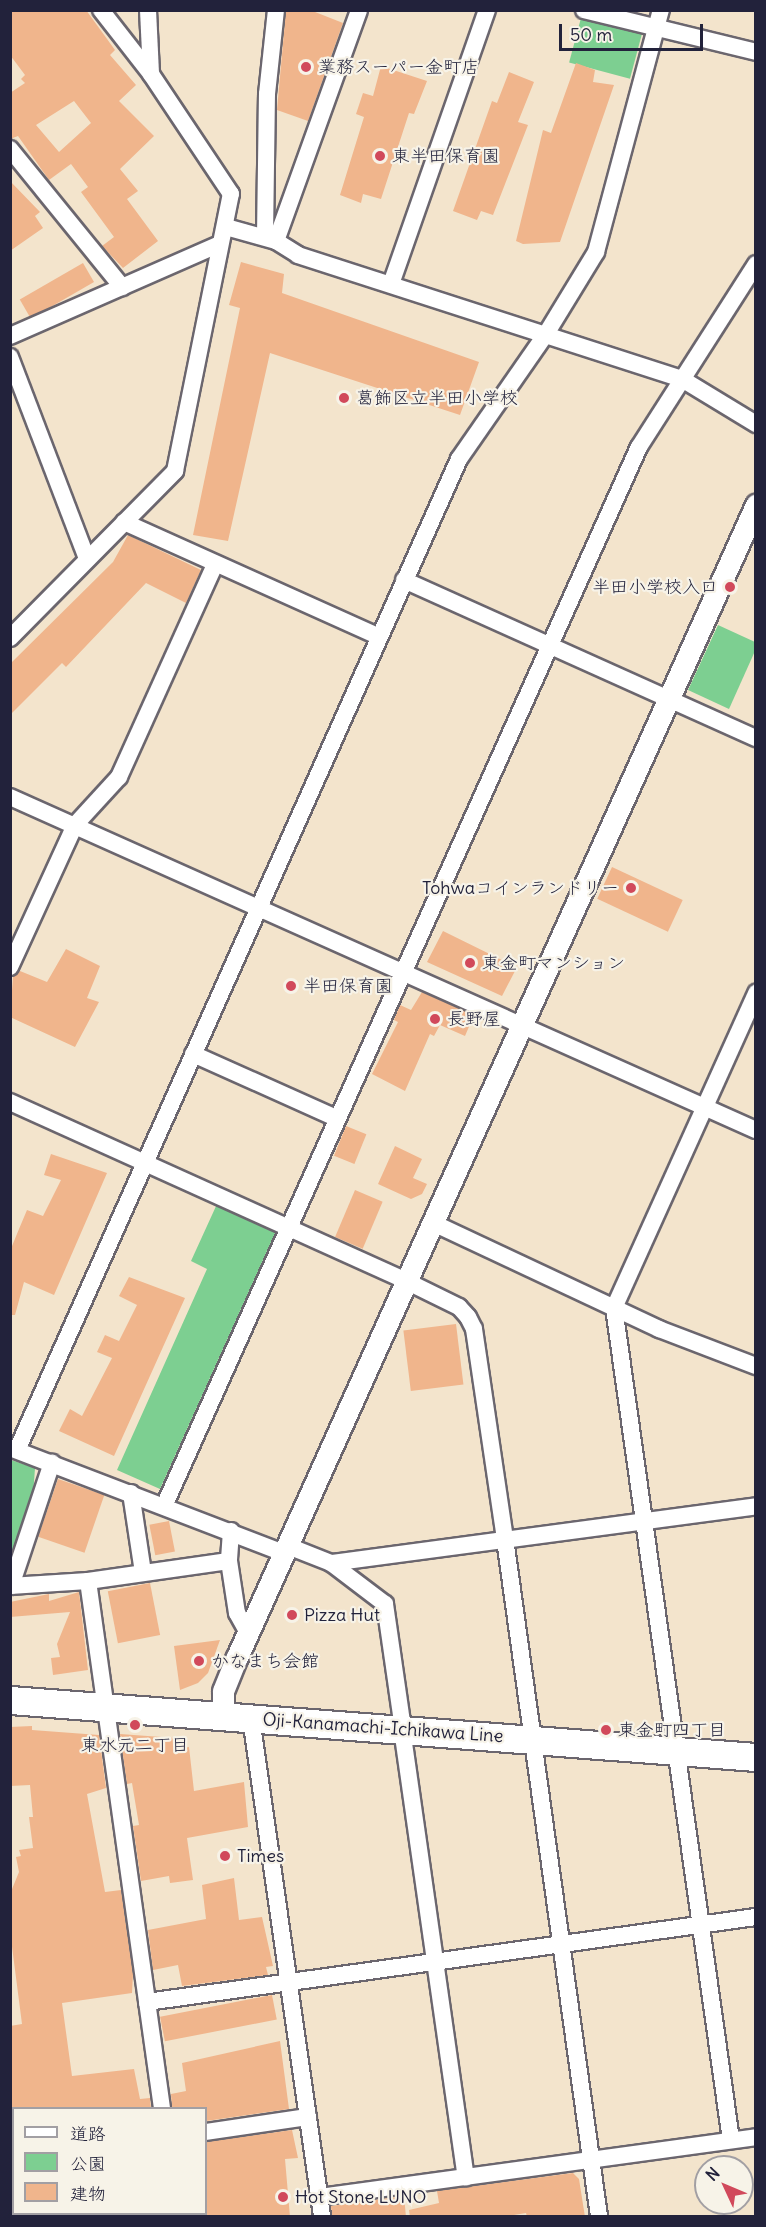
<!DOCTYPE html>
<html>
<head>
<meta charset="utf-8">
<style>
	body { margin:0 }
	#map { position:relative; width:766px; height:2227px; overflow:hidden; background:#f3e4cc; font-family:Delius,"Klee One",sans-serif }
	div>[style] { position:absolute }
	.green>* { inset:0; background:#7dcf91; transform-origin:0 0 }
	.building>* { inset:0; background:#f0b58c; transform-origin:0 0 }
	.roads { filter:drop-shadow(2px 0 #6b666e) drop-shadow(-2px 0 #6b666e) drop-shadow(0 2px #6b666e) drop-shadow(0 -2px #6b666e) }
	.minor>* { height:16px; margin:-8px; padding:0 8px; transform-origin:8px; border-radius:8px; background:#fff }
	.tertiary>* { height:21px; margin:-10.5px; padding:0 10.5px; transform-origin:10.5px; border-radius:10.5px; background:#fff }
	.primary>* { height:27px; margin:-13.5px; padding:0 13.5px; transform-origin:13.5px; border-radius:13.5px; background:#fff }
	.dots>* { width:16px; height:16px; translate:-50% -50%; box-sizing:border-box; border:3px solid #f7f3e8; border-radius:50% }
	span { translate:-50% -50%; white-space:nowrap; text-align:center; line-height:1.15; -webkit-text-stroke:4.5px #f7f3e8; paint-order:stroke }
	.poi-label { font-size:18px; color:#22223b }
	.left { translate:0 -50%; text-align:left }
	.right { translate:-100% -50%; text-align:right }
	.street-label { font-size:18px; color:#22223b }
	.frame { position:absolute; inset:0; border:12px solid #22223b; pointer-events:none }
	.legend { position:absolute; left:12px; top:2107px; width:195px; height:108px; box-sizing:border-box; background:#f7f3e8; border:2px solid #a29fa3; margin:0; padding:8px 10px; list-style:none; font-size:18px; color:#22223b }
	.legend li { display:flex; align-items:center; gap:12px; height:30px }
	.legend b { width:30px; border:2px solid #a29fa3 }
	.north { position:absolute; left:694px; top:2155px; width:60px; height:60px; box-sizing:border-box; background:#f7f3e8; border:2px solid #a29fa3; border-radius:50%; rotate:314deg; font-size:16px; font-weight:700; line-height:24px; text-align:center; color:#22223b }
	.north::after { content:''; display:block; margin:auto; width:21px; height:27px; background:#d1495b; clip-path:polygon(50% 0,100% 100%,50% 72%,0 100%) }
	.scale { position:absolute; left:559px; top:24px; width:144px; height:27px; box-sizing:border-box; border:3px solid #22223b; border-top:0; padding-left:8px; font-size:18px; line-height:21px; white-space:nowrap; color:#22223b; -webkit-text-stroke:4px #f7f3e8; paint-order:stroke }
</style>
</head>
<body>
<div id="map">
	<div class="green">
		<i style="left:581px;top:18px;width:63px;height:46px;rotate:15deg"></i>
		<i style="clip-path:polygon(718px 625px,755px 642px,755px 651px,729px 709px,688px 690px)"></i>
		<i style="clip-path:polygon(217px 1204px,276px 1231px,160px 1489px,117px 1470px,207px 1269px,191px 1261px)"></i>
		<i style="clip-path:polygon(11px 1460px,35px 1468px,33px 1496px,11px 1555px)"></i>
		<i style="left:11px;top:2161px;width:3px;height:49px;rotate:45deg"></i>
	</div>
	<div class="building">
		<i style="clip-path:polygon(evenodd,10px 10px,86px 10px,115px 50px,110px 55px,136px 85px,119px 101px,154px 136px,120px 169px,138px 191px,127px 199px,158px 241px,123px 268px,102px 246px,114px 237px,81px 192px,88px 187px,71px 164px,49px 180px,18px 136px,10px 139px,10px 93px,25px 83px,21px 79px,25px 75px,10px 55px,10px 10px,74px 101px,91px 123px,59px 152px,36px 125px,74px 101px)"></i>
		<i style="clip-path:polygon(286px 10px,310px 10px,343px 23px,308px 121px,277px 110px)"></i>
		<i style="clip-path:polygon(576px 63px,595px 70px,593px 82px,614px 85px,560px 242px,523px 244px,516px 241px,543px 130px,551px 133px)"></i>
		<i style="clip-path:polygon(381px 66px,427px 81px,414px 114px,409px 113px,381px 199px,363px 194px,361px 203px,340px 195px,364px 117px,356px 114px,363px 93px,373px 96px)"></i>
		<i style="clip-path:polygon(509px 72px,534px 82px,518px 122px,528px 125px,493px 215px,481px 211px,477px 220px,453px 211px,492px 101px,497px 103px)"></i>
		<i style="clip-path:polygon(10px 181px,40px 212px,35px 216px,43px 228px,10px 251px)"></i>
		<i style="clip-path:polygon(241px 262px,284px 274px,282px 293px,479px 362px,460px 415px,270px 353px,228px 541px,193px 535px,240px 308px,229px 305px)"></i>
		<i style="left:83px;top:263px;width:22px;height:73px;rotate:60deg"></i>
		<i style="clip-path:polygon(128px 535px,201px 570px,186px 603px,146px 583px,66px 667px,62px 663px,10px 715px,10px 664px,113px 562px)"></i>
		<i style="left:612px;top:867px;width:78px;height:35px;rotate:25deg"></i>
		<i style="clip-path:polygon(443px 931px,512px 965px,510px 969px,515px 971px,502px 996px,427px 962px)"></i>
		<i style="clip-path:polygon(66px 949px,100px 966px,87px 998px,99px 1002px,75px 1047px,10px 1017px,13px 977px,20px 971px,47px 982px)"></i>
		<i style="clip-path:polygon(422px 992px,474px 1015px,465px 1036px,440px 1025px,434px 1036px,430px 1034px,405px 1091px,372px 1074px,398px 1022px,394px 1020px,400px 1005px,411px 1010px)"></i>
		<i style="left:346px;top:1126px;width:22px;height:32px;rotate:22deg"></i>
		<i style="clip-path:polygon(395px 1146px,422px 1159px,413px 1178px,427px 1184px,422px 1194px,411px 1199px,378px 1184px)"></i>
		<i style="clip-path:polygon(51px 1154px,107px 1173px,54px 1295px,24px 1282px,15px 1315px,10px 1315px,10px 1251px,19px 1229px,27px 1210px,43px 1216px,61px 1180px,44px 1175px)"></i>
		<i style="left:355px;top:1190px;width:30px;height:51px;rotate:23deg"></i>
		<i style="clip-path:polygon(129px 1277px,185px 1298px,114px 1456px,59px 1431px,70px 1409px,82px 1416px,112px 1358px,97px 1352px,105px 1335px,119px 1341px,137px 1305px,119px 1296px)"></i>
		<i style="left:456px;top:1324px;width:61px;height:53px;rotate:83deg"></i>
		<i style="left:58px;top:1479px;width:49px;height:61px;rotate:19deg"></i>
		<i style="left:169px;top:1521px;width:31px;height:20px;rotate:79deg"></i>
		<i style="left:150px;top:1583px;width:53px;height:43px;rotate:79deg"></i>
		<i style="clip-path:polygon(79px 1592px,88px 1670px,53px 1675px,51px 1658px,60px 1657px,57px 1644px,70px 1612px,10px 1617px,10px 1602px,49px 1594px,49px 1601px)"></i>
		<i style="clip-path:polygon(220px 1640px,208px 1673px,198px 1683px,180px 1690px,174px 1646px)"></i>
		<i style="clip-path:polygon(32px 1726px,32px 1730px,99px 1735px,106px 1788px,87px 1794px,105px 1892px,121px 1890px,133px 1974px,132px 1993px,62px 2003px,72px 2076px,134px 2069px,140px 2099px,150px 2098px,151px 2109px,10px 2109px,10px 2026px,22px 2024px,11px 1939px,10px 1894px,19px 1872px,16px 1857px,21px 1856px,19px 1850px,33px 1848px,29px 1817px,33px 1817px,30px 1785px,10px 1786px,10px 1727px)"></i>
		<i style="clip-path:polygon(120px 1734px,175px 1738px,177px 1749px,189px 1747px,194px 1791px,244px 1782px,248px 1827px,187px 1838px,193px 1880px,170px 1883px,169px 1876px,141px 1881px,133px 1826px,139px 1825px,132px 1783px,127px 1784px)"></i>
		<i style="clip-path:polygon(234px 1878px,239px 1920px,262px 1917px,273px 1966px,266px 1967px,268px 1975px,182px 1986px,178px 1965px,153px 1970px,148px 1930px,206px 1919px,202px 1885px)"></i>
		<i style="left:272px;top:1995px;width:25px;height:114px;rotate:79deg"></i>
		<i style="clip-path:polygon(280px 2041px,289px 2109px,206px 2121px,206px 2109px,172px 2109px,171px 2094px,186px 2091px,182px 2063px)"></i>
		<i style="clip-path:polygon(292px 2130px,298px 2158px,285px 2159px,290px 2217px,206px 2217px,206px 2142px)"></i>
		<i style="clip-path:polygon(573px 2173px,579px 2179px,585px 2217px,527px 2217px,526px 2213px,502px 2217px,410px 2217px,409px 2210px,439px 2203px,437px 2191px)"></i>
		<i style="clip-path:polygon(404px 2196px,406px 2217px,332px 2217px,331px 2206px)"></i>
	</div>
	<div class="roads">
		<div class="minor">
			<i style="left:148px;top:10px;width:64px;rotate:87.3deg"></i>
			<i style="left:584px;top:10px;width:177px;rotate:13.7deg"></i>
			<i style="left:10px;top:149px;width:178px;rotate:50.9deg"></i>
			<i style="left:226px;top:227px;width:52px;rotate:15.6deg"></i>
			<i style="left:276px;top:241px;width:245px;rotate:-70.2deg"></i>
			<i style="left:265px;top:236px;width:142px;rotate:-89.2deg"></i>
			<i style="left:267px;top:94px;width:84px;rotate:-83.9deg"></i>
			<i style="left:276px;top:241px;width:26px;rotate:32deg"></i>
			<i style="left:298px;top:255px;width:404px;rotate:17.9deg"></i>
			<i style="left:682px;top:379px;width:87px;rotate:31.3deg"></i>
			<i style="left:391px;top:284px;width:290px;rotate:-70.7deg"></i>
			<i style="left:10px;top:336px;width:229px;rotate:-23.7deg"></i>
			<i style="left:10px;top:357px;width:216px;rotate:69.1deg"></i>
			<i style="left:124px;top:522px;width:278px;rotate:24.2deg"></i>
			<i style="left:404px;top:580px;width:386px;rotate:24.2deg"></i>
			<i style="left:10px;top:638px;width:235px;rotate:-45.3deg"></i>
			<i style="left:175px;top:471px;width:283px;rotate:-78.6deg"></i>
			<i style="left:231px;top:194px;width:144px;rotate:-123.7deg"></i>
			<i style="left:151px;top:74px;width:81px;rotate:-128deg"></i>
			<i style="left:10px;top:797px;width:817px;rotate:24.06deg"></i>
			<i style="left:10px;top:967px;width:156px;rotate:-65.4deg"></i>
			<i style="left:75px;top:825px;width:65px;rotate:-47.5deg"></i>
			<i style="left:119px;top:777px;width:234px;rotate:-65.7deg"></i>
			<i style="left:193px;top:1054px;width:157px;rotate:24.1deg"></i>
			<i style="left:10px;top:1102px;width:435px;rotate:24.3deg"></i>
			<i style="left:406px;top:1281px;width:59px;rotate:26.1deg"></i>
			<i style="left:459px;top:1307px;width:13px;rotate:48deg"></i>
			<i style="left:468px;top:1317px;width:13px;rotate:63deg"></i>
			<i style="left:474px;top:1329px;width:212px;rotate:81.6deg"></i>
			<i style="left:505px;top:1539px;width:683px;rotate:82.1deg"></i>
			<i style="left:433px;top:1223px;width:250px;rotate:25.1deg"></i>
			<i style="left:659px;top:1329px;width:104px;rotate:20.9deg"></i>
			<i style="left:10px;top:1448px;width:293px;rotate:21deg"></i>
			<i style="left:17px;top:1450px;width:1085px;rotate:-65.96deg"></i>
			<i style="left:459px;top:459px;width:152px;rotate:-55.2deg"></i>
			<i style="left:546px;top:334px;width:96px;rotate:-58.6deg"></i>
			<i style="left:596px;top:252px;width:251px;rotate:-75deg"></i>
			<i style="left:131px;top:1493px;width:80px;rotate:81.4deg"></i>
			<i style="left:165px;top:1504px;width:1158px;rotate:-65.85deg"></i>
			<i style="left:639px;top:447px;width:217px;rotate:-57.4deg"></i>
			<i style="left:231px;top:1531px;width:30px;rotate:94deg"></i>
			<i style="left:229px;top:1561px;width:53px;rotate:81.3deg"></i>
			<i style="left:237px;top:1613px;width:23px;rotate:61deg"></i>
			<i style="left:288px;top:1546px;width:46px;rotate:21.6deg"></i>
			<i style="left:331px;top:1563px;width:68px;rotate:37.2deg"></i>
			<i style="left:385px;top:1604px;width:126px;rotate:81.8deg"></i>
			<i style="left:331px;top:1563px;width:429px;rotate:-7.6deg"></i>
			<i style="left:88px;top:1581px;width:532px;rotate:82.01deg"></i>
			<i style="left:10px;top:1586px;width:78px;rotate:-3.7deg"></i>
			<i style="left:88px;top:1581px;width:142px;rotate:-8.1deg"></i>
			<i style="left:11px;top:1586px;width:130px;rotate:-71.6deg"></i>
			<i style="left:251px;top:1718px;width:503px;rotate:81.89deg"></i>
			<i style="left:402px;top:1729px;width:453px;rotate:81.9deg"></i>
			<i style="left:147px;top:2002px;width:615px;rotate:-7.95deg"></i>
			<i style="left:206px;top:2132px;width:103px;rotate:-8.4deg"></i>
			<i style="left:731px;top:2140px;width:840px;rotate:-98deg"></i>
			<i style="left:614px;top:1308px;width:346px;rotate:-65.7deg"></i>
			<i style="left:319px;top:2197px;width:441px;rotate:-7.8deg"></i>
		</div>
		<div class="tertiary">
			<i style="left:223px;top:1715px;width:24px;rotate:-90deg"></i>
			<i style="left:223px;top:1691px;width:37px;rotate:-68deg"></i>
			<i style="left:237px;top:1657px;width:1264px;rotate:-65.75deg"></i>
			<i style="left:10px;top:2145px;width:4px;rotate:14deg"></i>
			<i style="left:148px;top:2214px;width:6px;rotate:18deg"></i>
		</div>
		<div class="primary">
			<i style="left:10px;top:1700px;width:748px;rotate:4.37deg"></i>
		</div>
	</div>
	<div class="dots">
		<i style="left:306px;top:67px;background:#d1495b"></i>
		<i style="left:380px;top:156px;background:#d1495b"></i>
		<i style="left:344px;top:398px;background:#d1495b"></i>
		<i style="left:730px;top:587px;background:#d1495b"></i>
		<i style="left:631px;top:888px;background:#d1495b"></i>
		<i style="left:470px;top:963px;background:#d1495b"></i>
		<i style="left:291px;top:986px;background:#d1495b"></i>
		<i style="left:435px;top:1019px;background:#d1495b"></i>
		<i style="left:292px;top:1615px;background:#d1495b"></i>
		<i style="left:199px;top:1661px;background:#d1495b"></i>
		<i style="left:135px;top:1725px;background:#d1495b"></i>
		<i style="left:606px;top:1730px;background:#d1495b"></i>
		<i style="left:225px;top:1856px;background:#d1495b"></i>
		<i style="left:283px;top:2197px;background:#d1495b"></i>
	</div>
	<div class="poi-label">
		<span class="left" style="left:318px;top:67px">業務スーパー金町店</span>
		<span class="left" style="left:392px;top:156px">東半田保育園</span>
		<span class="left" style="left:356px;top:398px">葛飾区立半田小学校</span>
		<span class="right" style="left:718px;top:587px">半田小学校入口</span>
		<span class="right" style="left:619px;top:888px">Tohwaコインランドリー</span>
		<span class="left" style="left:482px;top:963px">東金町マンション</span>
		<span class="left" style="left:303px;top:986px">半田保育園</span>
		<span class="left" style="left:447px;top:1019px">長野屋</span>
		<span class="left" style="left:304px;top:1615px">Pizza Hut</span>
		<span class="left" style="left:211px;top:1661px">かなまち会館</span>
		<span class="left" style="left:618px;top:1730px">東金町四丁目</span>
		<span style="left:135px;top:1745px">東水元二丁目</span>
		<span class="left" style="left:237px;top:1856px">Times</span>
		<span class="left" style="left:295px;top:2197px">Hot Stone LUNO</span>
	</div>
	<div class="street-label">
		<span style="left:383px;top:1728px;rotate:4deg">Oji-Kanamachi-Ichikawa Line</span>
	</div>
	<div class="frame"></div>
	<ul class="legend">
	<li><b style="height:8px;background:#fff"></b>道路</li>
	<li><b style="height:16px;background:#7dcf91"></b>公園</li>
	<li><b style="height:16px;background:#f0b58c"></b>建物</li>
	</ul>
	<div class="north">N</div>
	<div class="scale">50 m</div>
</div>
</body>
</html>
